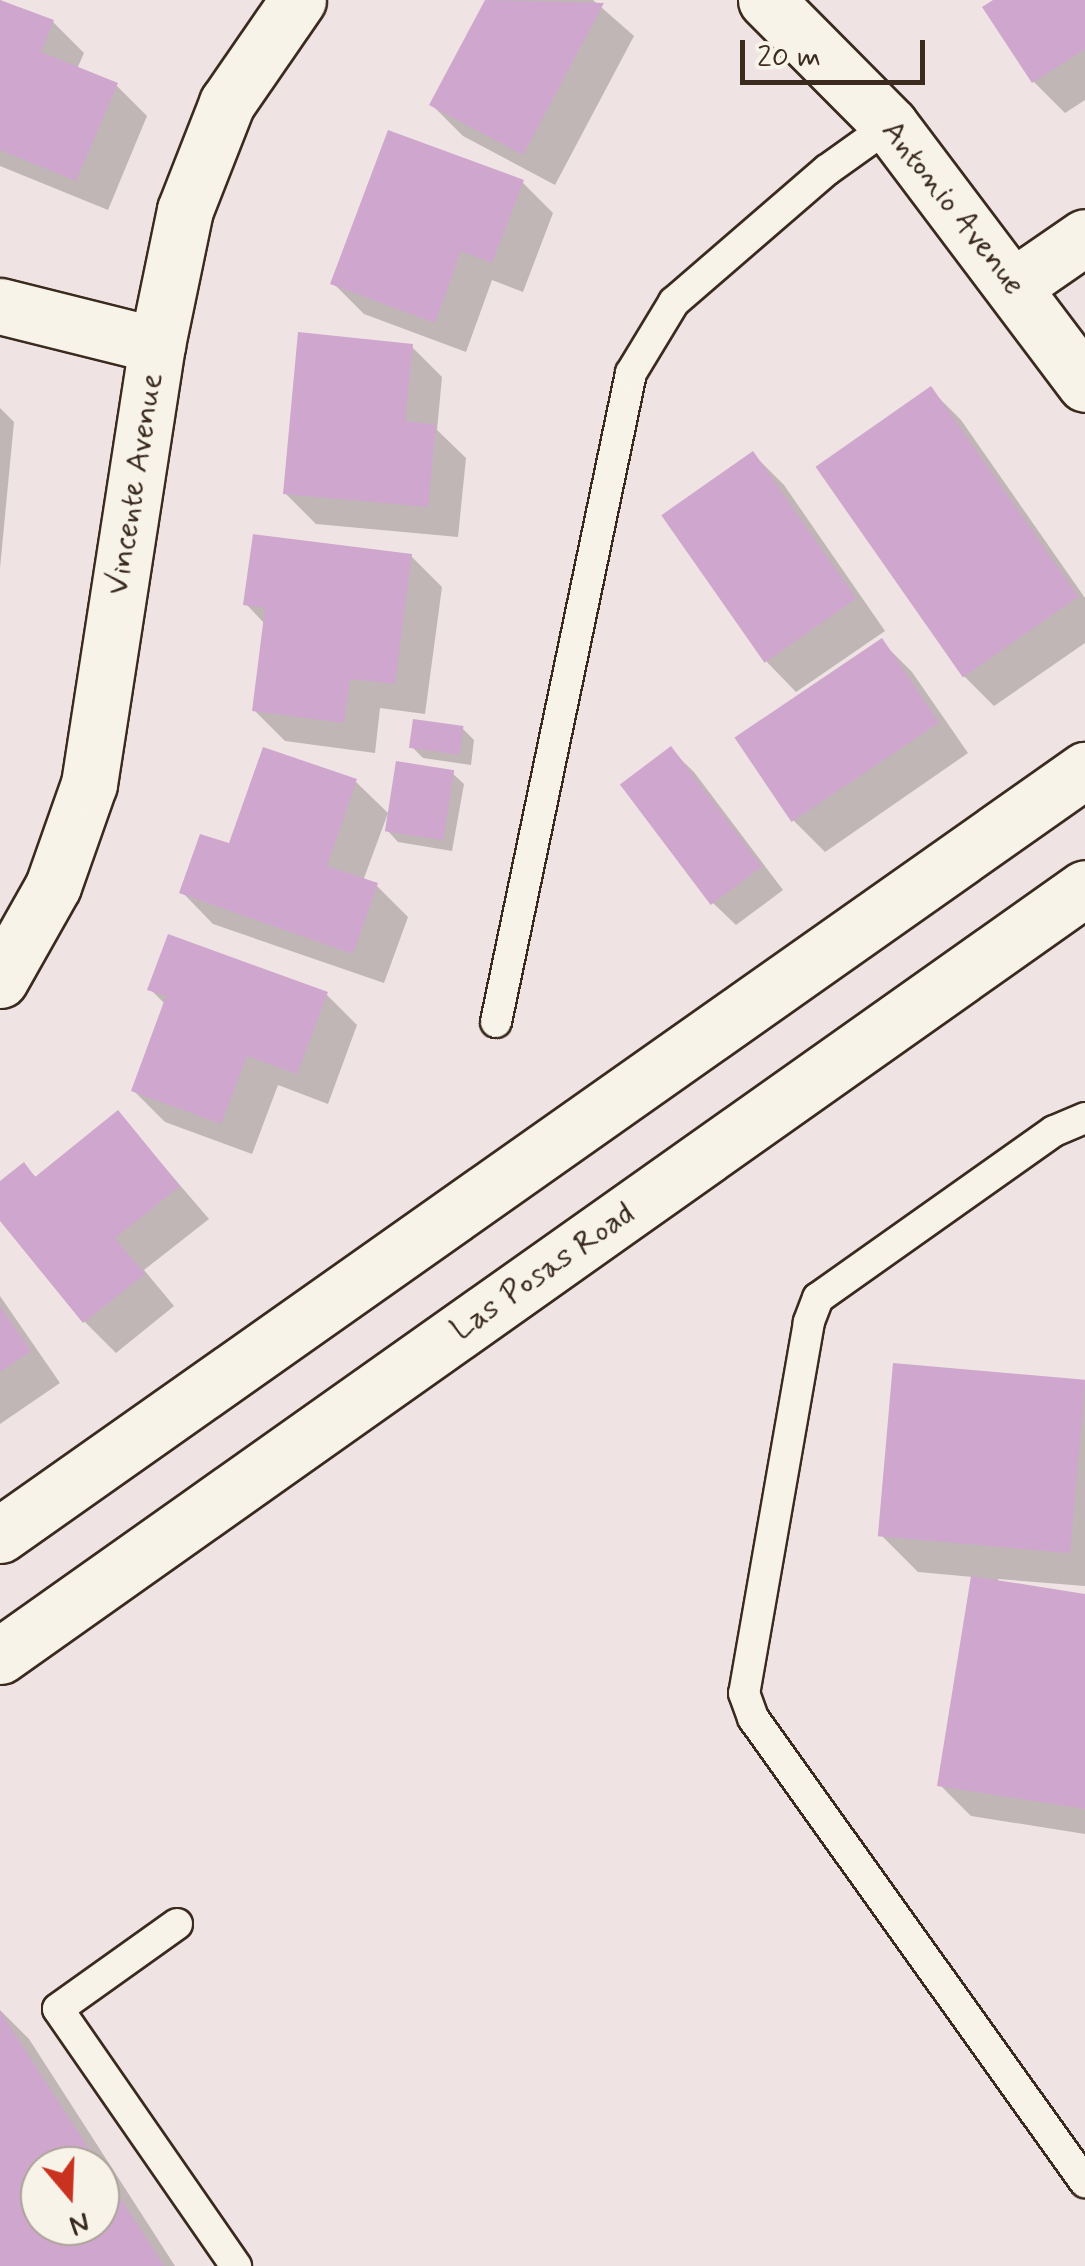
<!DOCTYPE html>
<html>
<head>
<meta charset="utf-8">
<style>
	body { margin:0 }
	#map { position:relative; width:1085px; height:2266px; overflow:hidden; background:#efe4e3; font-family:Mynerve,sans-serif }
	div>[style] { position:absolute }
	.shadow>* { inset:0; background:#0003 }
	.building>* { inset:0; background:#cfa7ce; transform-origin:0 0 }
	.roads { filter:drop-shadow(2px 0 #3b2a1e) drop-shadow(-2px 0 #3b2a1e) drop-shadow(0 2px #3b2a1e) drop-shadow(0 -2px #3b2a1e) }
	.lane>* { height:30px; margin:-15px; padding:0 15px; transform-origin:15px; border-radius:15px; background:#f7f3e8 }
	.street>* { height:55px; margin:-27.5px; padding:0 27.5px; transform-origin:27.5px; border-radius:27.5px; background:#f7f3e8 }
	.secondary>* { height:55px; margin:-27.5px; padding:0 27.5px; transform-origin:27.5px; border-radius:27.5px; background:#f7f3e8 }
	span { translate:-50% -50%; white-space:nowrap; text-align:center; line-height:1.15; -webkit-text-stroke:8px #f7f3e8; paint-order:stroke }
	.street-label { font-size:32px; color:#3b2a1e }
	.north { position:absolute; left:20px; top:2146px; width:100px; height:100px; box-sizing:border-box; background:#f7f3e8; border:2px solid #aca397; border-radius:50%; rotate:161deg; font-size:28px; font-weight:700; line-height:40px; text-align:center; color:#3b2a1e }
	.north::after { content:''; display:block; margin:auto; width:35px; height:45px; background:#c8321e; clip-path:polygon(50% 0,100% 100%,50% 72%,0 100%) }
	.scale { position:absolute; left:740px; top:40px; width:185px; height:45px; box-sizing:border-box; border:5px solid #3b2a1e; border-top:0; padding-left:12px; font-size:30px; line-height:35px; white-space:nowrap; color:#3b2a1e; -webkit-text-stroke:8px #f7f3e8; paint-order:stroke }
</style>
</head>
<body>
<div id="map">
	<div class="shadow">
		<i style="clip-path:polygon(0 0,53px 22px,84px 53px,77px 69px,116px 85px,147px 116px,108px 210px,0 166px)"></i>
		<i style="clip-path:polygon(488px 0,593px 0,634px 36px,555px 185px,463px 136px,432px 105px)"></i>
		<i style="clip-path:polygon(998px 0,1085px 0,1085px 100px,1065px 113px,1034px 82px,985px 8px)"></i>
		<i style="clip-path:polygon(522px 182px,553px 213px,523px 292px,492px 280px,466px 352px,364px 314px,333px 283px)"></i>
		<i style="clip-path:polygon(411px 346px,442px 377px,437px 430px,466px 458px,458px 537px,316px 524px,285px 493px)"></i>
		<i style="clip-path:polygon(930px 389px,961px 420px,1085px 598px,1085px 643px,994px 706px,963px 675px)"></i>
		<i style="clip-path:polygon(0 408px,14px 422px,0 568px)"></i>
		<i style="clip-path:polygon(753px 454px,784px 485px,885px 631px,796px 692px,766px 661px)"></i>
		<i style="clip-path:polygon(411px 556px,442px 587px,425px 714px,380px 708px,375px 753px,285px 741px,254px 710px,265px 624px,246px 604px)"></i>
		<i style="clip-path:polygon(881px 641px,912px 672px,968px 753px,825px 852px,794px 821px,738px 739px)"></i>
		<i style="clip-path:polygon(463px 729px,474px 740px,471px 765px,423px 758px,412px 747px)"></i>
		<i style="clip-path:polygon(671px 750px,694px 772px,783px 890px,736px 925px,713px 903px)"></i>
		<i style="clip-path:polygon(452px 773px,464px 784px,452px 851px,398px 842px,387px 830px)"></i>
		<i style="clip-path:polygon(356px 782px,388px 813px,363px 881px,377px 886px,408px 917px,384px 983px,213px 924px,182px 892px)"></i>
		<i style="clip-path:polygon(150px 989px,326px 994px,357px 1025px,328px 1104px,278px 1085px,252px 1154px,165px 1122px,134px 1091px,166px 1005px)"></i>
		<i style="clip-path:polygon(118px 1113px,209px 1219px,144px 1270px,174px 1306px,116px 1353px,85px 1322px,0 1217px,0 1184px,24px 1165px,37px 1178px)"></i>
		<i style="clip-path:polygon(0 1296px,60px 1383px,0 1424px)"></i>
		<i style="clip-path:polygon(1085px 1382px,1085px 1586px,998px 1579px,998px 1583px,1085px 1596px,1085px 1834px,971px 1816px,940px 1785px,973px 1577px,918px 1572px,881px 1535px)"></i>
		<i style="clip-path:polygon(evenodd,0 2010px,29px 2039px,175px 2266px,0 2266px,0 2010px,40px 2166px,100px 2166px,100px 2226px,40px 2226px,40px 2166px)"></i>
	</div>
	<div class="building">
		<i style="clip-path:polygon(0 0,54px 20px,41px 52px,118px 83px,76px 181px,0 150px)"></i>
		<i style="clip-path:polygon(485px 0,604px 3px,523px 155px,429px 105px)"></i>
		<i style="clip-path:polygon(993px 0,1085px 0,1085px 49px,1032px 83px,982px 7px)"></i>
		<i style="clip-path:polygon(388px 130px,524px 180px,492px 263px,461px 251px,435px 323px,330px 284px)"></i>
		<i style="clip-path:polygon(298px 332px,413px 344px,405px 421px,436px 425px,428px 507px,283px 494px)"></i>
		<i style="left:931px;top:386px;width:257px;height:141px;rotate:55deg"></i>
		<i style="left:753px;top:451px;width:180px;height:112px;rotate:55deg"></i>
		<i style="clip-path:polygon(253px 534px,412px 554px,395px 684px,350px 679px,344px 723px,252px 711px,265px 608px,243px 605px)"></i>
		<i style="left:882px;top:638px;width:102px;height:178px;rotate:56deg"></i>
		<i style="left:413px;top:719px;width:51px;height:29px;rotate:8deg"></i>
		<i style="left:671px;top:746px;width:151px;height:64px;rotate:53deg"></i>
		<i style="clip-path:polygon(263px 747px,357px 779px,327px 866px,378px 883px,353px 954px,179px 893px,200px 834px,229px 843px)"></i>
		<i style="left:396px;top:761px;width:59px;height:71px;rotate:9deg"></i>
		<i style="clip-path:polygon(168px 934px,328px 992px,297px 1074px,247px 1056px,221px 1124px,131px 1091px,166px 996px,147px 990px)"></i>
		<i style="clip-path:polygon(118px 1110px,180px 1186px,115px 1238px,145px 1274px,83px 1323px,0 1221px,0 1181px,24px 1162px,35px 1177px)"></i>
		<i style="clip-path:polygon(0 1306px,31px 1351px,0 1372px)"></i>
		<i style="left:893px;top:1363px;width:193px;height:174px;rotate:5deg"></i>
		<i style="clip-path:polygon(971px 1576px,1085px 1594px,1085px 1809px,937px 1786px)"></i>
		<i style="clip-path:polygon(0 2011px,100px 2166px,40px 2166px,40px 2226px,100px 2226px,100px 2166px,164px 2266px,0 2266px)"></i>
	</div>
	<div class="roads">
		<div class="lane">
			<i style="left:496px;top:1022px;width:663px;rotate:-78.25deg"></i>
			<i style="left:631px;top:373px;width:83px;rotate:-58.8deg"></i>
			<i style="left:674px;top:302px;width:202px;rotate:-40.8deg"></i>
			<i style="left:827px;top:170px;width:77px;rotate:-35.5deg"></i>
			<i style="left:1085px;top:1118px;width:34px;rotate:157deg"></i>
			<i style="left:1054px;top:1131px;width:289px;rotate:144.7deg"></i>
			<i style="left:818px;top:1298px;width:26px;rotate:111deg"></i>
			<i style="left:809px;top:1322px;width:377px;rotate:99.9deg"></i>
			<i style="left:744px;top:1693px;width:27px;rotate:70deg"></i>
			<i style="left:753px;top:1718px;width:571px;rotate:54.42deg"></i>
			<i style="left:177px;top:1924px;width:146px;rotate:144.5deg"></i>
			<i style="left:58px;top:2009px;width:313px;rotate:55.3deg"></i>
		</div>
		<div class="street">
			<i style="left:1014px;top:286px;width:86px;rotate:-34.6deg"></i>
			<i style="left:0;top:306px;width:162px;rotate:14deg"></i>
			<i style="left:0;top:980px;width:108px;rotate:-60.6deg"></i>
			<i style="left:53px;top:886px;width:108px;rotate:-70.6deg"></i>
			<i style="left:89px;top:784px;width:444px;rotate:-81.2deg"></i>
			<i style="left:157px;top:345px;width:138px;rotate:-78.3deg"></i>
			<i style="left:185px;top:210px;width:115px;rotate:-68.6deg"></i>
			<i style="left:227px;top:103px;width:125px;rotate:-55.4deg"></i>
		</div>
		<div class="secondary">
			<i style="left:766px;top:0;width:176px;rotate:45.2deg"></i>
			<i style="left:890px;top:125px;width:324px;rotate:53deg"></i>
			<i style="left:0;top:1535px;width:1328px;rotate:-35.19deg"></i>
			<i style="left:0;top:1656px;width:1329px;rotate:-35.29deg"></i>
		</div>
	</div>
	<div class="street-label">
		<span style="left:953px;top:208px;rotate:52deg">Antonio Avenue</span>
		<span style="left:135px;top:484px;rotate:-81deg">Vincente Avenue</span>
		<span style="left:543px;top:1272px;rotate:-35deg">Las Posas Road</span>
	</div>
	<div class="north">N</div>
	<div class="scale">20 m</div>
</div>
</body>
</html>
